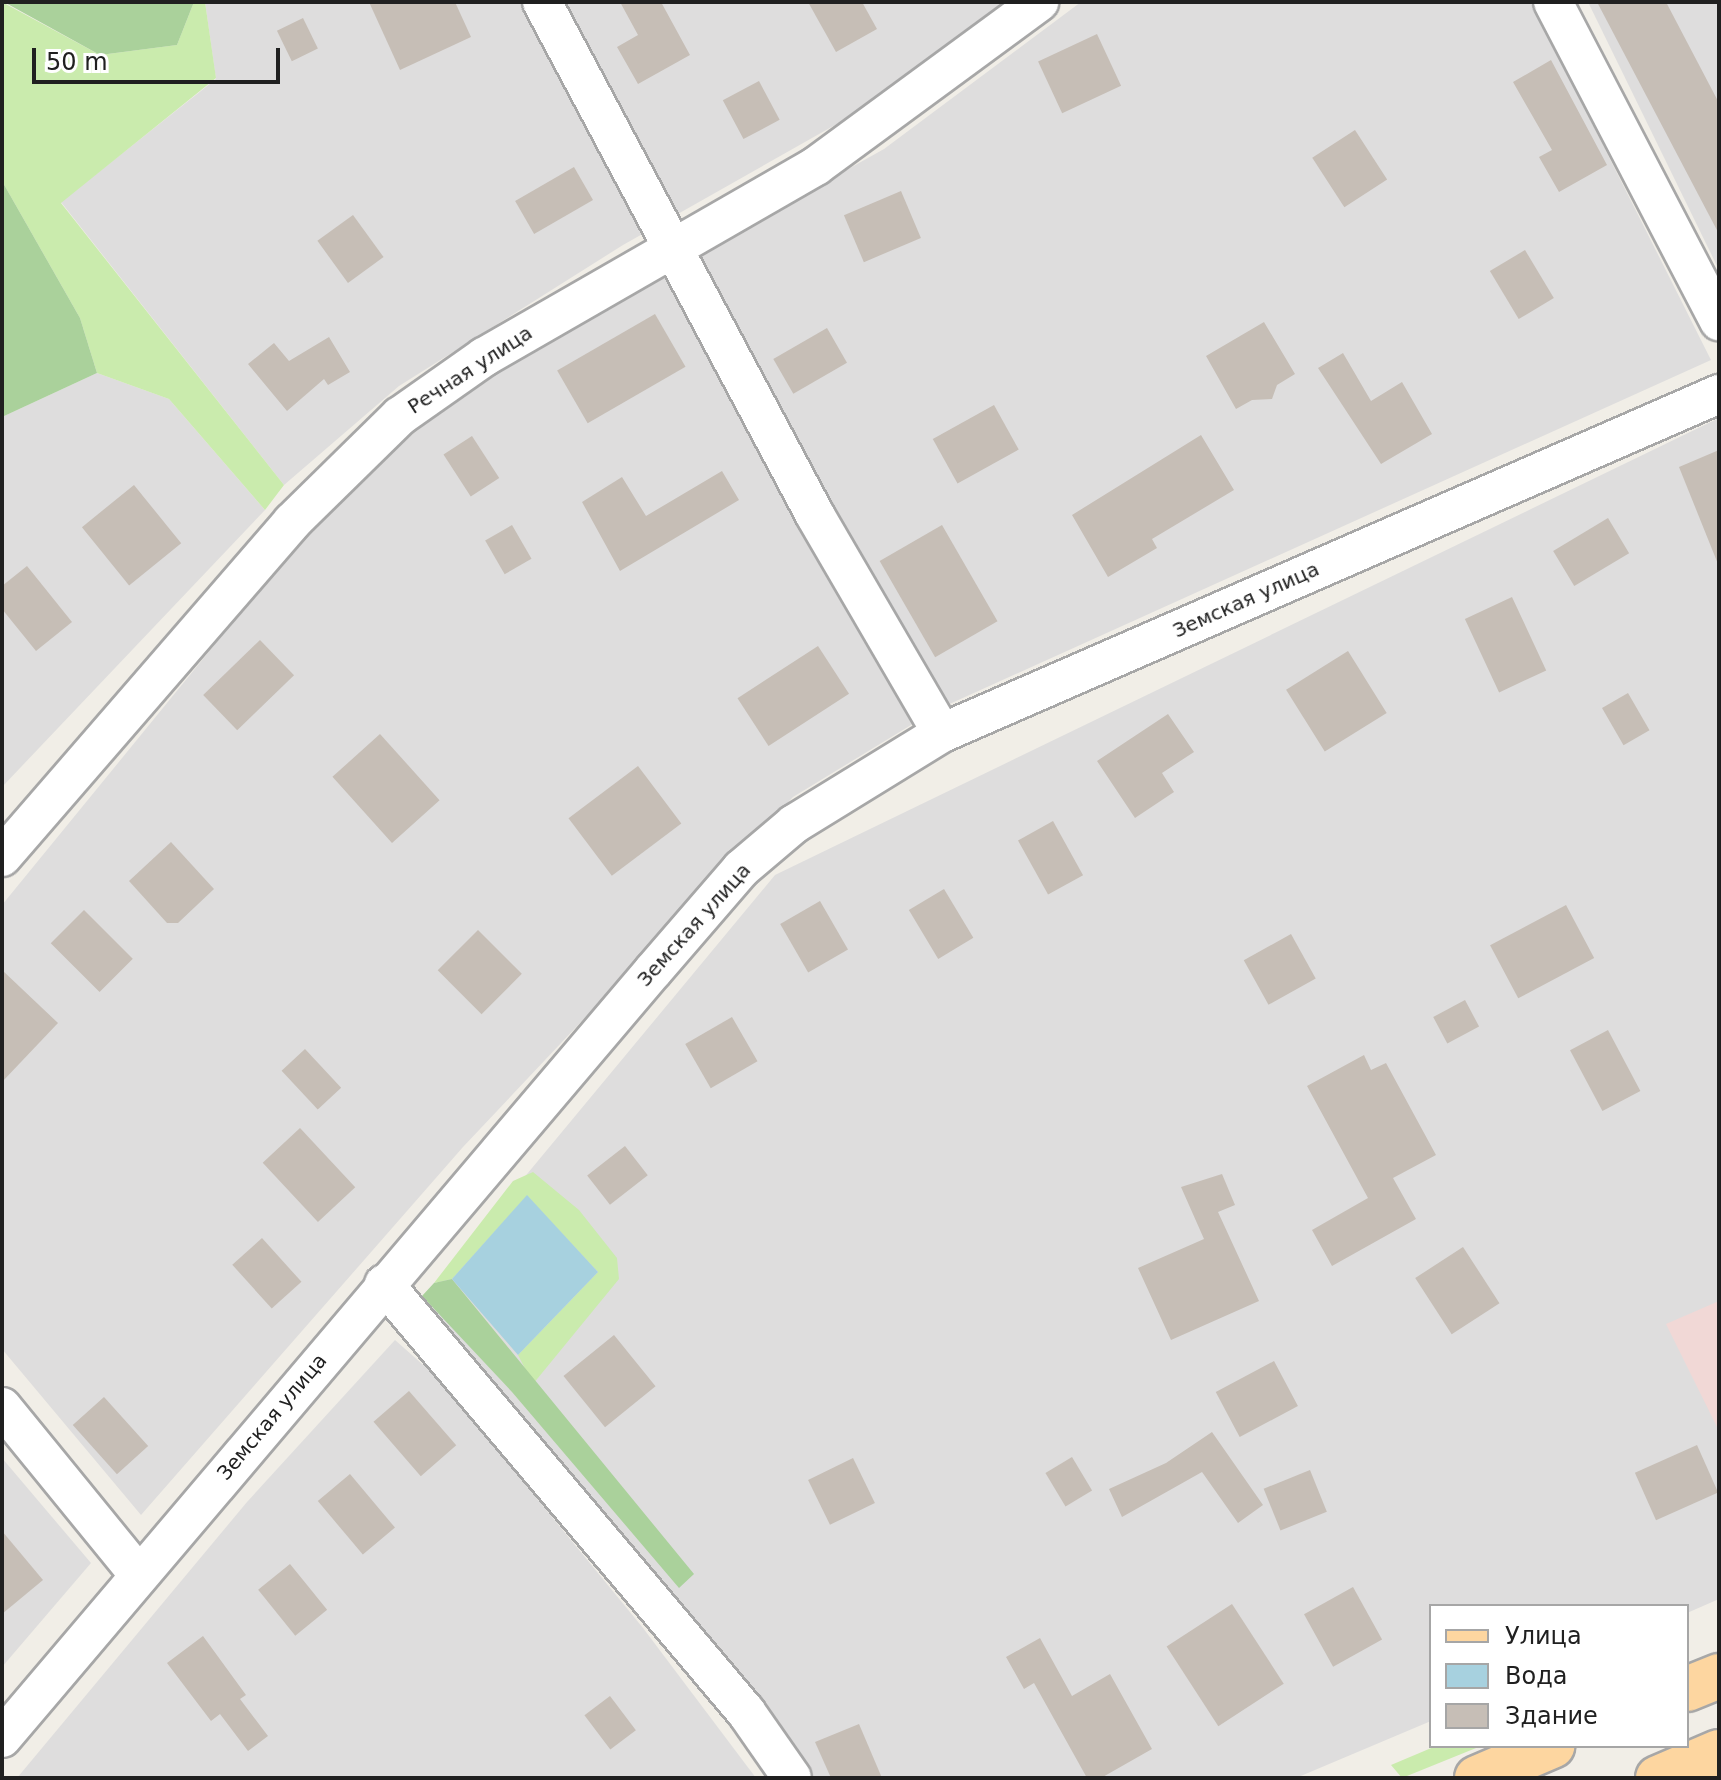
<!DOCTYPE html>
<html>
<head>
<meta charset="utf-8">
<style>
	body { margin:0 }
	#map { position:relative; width:1721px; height:1780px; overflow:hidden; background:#f1eee7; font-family:"DejaVu Sans",sans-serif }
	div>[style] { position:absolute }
	.residential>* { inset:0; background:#dedddd }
	.commercial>* { inset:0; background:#f1d8d6 }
	.grass>* { inset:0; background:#caebad }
	.forest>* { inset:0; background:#aad19b }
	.water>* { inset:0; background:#a7d1df }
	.building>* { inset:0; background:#c6beb6; transform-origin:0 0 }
	.roads { filter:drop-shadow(2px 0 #a7a7a7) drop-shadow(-2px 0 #a7a7a7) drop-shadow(0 2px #a7a7a7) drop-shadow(0 -2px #a7a7a7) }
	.minor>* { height:38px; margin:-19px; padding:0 19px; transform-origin:19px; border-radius:19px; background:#fff }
	.major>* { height:44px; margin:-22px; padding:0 22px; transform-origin:22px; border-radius:22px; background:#fdd6a0 }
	span { translate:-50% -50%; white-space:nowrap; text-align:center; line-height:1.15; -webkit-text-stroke:6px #fff; paint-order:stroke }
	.street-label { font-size:20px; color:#202020 }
	.frame { position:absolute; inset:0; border:4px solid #202020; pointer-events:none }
	.legend { position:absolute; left:1429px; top:1604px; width:260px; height:144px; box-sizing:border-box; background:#fff; border:2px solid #a6a6a6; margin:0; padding:10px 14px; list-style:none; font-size:24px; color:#202020 }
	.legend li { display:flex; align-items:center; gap:16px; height:40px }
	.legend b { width:40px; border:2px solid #a6a6a6 }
	.scale { position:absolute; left:32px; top:48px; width:248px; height:36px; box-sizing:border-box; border:4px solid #202020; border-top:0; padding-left:10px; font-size:24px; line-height:28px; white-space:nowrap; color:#202020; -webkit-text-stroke:6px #fff; paint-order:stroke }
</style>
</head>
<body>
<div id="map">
	<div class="residential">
		<i style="clip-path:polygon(205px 2px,1017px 2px,920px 77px,623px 245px,399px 386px,284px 485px,61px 202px,216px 79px)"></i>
		<i style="clip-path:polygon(1081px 2px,1531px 2px,1711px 360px,934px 711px,793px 797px,463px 1147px,141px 1515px,2px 1349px,2px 905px,328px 506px,486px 372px,884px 149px)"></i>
		<i style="clip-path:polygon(1588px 2px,1719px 2px,1719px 270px)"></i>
		<i style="clip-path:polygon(97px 373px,169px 399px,265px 510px,2px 787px,2px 417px)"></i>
		<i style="clip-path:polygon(1719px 418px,1719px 1599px,1687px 1613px,1687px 1606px,1431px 1606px,1431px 1721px,1296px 1778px,793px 1778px,421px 1302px,775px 875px)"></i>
		<i style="clip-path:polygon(395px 1340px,439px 1379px,643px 1628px,756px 1778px,17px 1778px,247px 1502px)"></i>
		<i style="clip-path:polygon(2px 1458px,91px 1563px,2px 1667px)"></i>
	</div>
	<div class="commercial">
		<i style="clip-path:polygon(1719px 1301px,1719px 1431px,1666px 1324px)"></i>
	</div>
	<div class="grass">
		<i style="clip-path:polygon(2px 2px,100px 55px,177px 45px,194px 2px,205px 2px,216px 78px,61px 203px,284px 485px,265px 510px,169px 399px,97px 373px,80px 318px,2px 181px)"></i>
		<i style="clip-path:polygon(533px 1172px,579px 1210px,617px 1258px,619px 1279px,533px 1384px,518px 1355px,598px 1272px,527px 1196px,452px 1279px,434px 1283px,513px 1181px)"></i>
		<i style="clip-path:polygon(1436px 1746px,1481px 1746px,1402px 1778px,1391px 1765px)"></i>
	</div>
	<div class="forest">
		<i style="clip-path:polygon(4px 2px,194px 2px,177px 45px,100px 55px)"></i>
		<i style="clip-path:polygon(2px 181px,80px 318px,97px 373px,2px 417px)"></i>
		<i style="clip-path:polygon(452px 1279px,694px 1574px,679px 1588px,512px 1392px,422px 1296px,434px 1283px)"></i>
	</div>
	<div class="water">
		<i style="clip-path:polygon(527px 1195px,598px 1272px,518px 1355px,452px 1279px)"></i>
	</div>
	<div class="building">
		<i style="clip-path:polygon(369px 2px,455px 2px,471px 37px,400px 70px)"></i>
		<i style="clip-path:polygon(620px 2px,661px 2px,690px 55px,638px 84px,617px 47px,638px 35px)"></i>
		<i style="clip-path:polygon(808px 2px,862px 2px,877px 29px,836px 52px)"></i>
		<i style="clip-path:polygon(1597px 2px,1666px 2px,1719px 103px,1719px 234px)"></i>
		<i style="left:303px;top:18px;width:34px;height:29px;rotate:64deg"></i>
		<i style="left:1097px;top:34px;width:57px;height:65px;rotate:65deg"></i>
		<i style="clip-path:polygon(1551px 60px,1607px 165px,1559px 192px,1539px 157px,1552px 150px,1513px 82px)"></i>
		<i style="left:759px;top:81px;width:44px;height:41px;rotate:62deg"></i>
		<i style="left:1355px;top:130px;width:59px;height:51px;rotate:57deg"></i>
		<i style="left:574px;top:167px;width:38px;height:68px;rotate:60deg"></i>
		<i style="left:901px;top:191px;width:51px;height:62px;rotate:67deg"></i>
		<i style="left:353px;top:215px;width:52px;height:44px;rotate:54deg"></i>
		<i style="left:1525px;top:250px;width:56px;height:41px;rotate:59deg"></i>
		<i style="left:655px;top:314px;width:61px;height:113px;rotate:60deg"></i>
		<i style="clip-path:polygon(1264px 322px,1295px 374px,1277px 385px,1272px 399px,1252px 400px,1236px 409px,1206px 356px)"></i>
		<i style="left:827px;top:328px;width:40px;height:62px;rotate:60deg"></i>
		<i style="clip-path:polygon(329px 337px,350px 372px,328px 385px,324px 379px,287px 411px,248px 364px,274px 343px,289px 361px)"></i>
		<i style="clip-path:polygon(1343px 353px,1371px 401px,1402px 382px,1432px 434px,1381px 464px,1318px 368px)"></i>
		<i style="left:994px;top:405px;width:51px;height:70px;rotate:61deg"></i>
		<i style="clip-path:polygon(1201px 435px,1234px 490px,1152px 539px,1157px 548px,1108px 577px,1072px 515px)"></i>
		<i style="left:472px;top:436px;width:50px;height:34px;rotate:57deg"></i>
		<i style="clip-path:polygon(1719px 450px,1719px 564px,1718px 564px,1679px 467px)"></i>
		<i style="clip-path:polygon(722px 471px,739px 500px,620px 571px,582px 502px,622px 477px,646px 516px)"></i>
		<i style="left:134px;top:485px;width:75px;height:67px;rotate:51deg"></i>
		<i style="left:1608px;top:518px;width:41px;height:64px;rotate:59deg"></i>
		<i style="left:512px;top:525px;width:39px;height:31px;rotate:60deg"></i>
		<i style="left:942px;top:525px;width:111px;height:72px;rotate:60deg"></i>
		<i style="clip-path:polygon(27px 566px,72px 622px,36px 651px,2px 609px,2px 586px)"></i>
		<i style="left:1512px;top:597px;width:81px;height:52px;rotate:65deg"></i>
		<i style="left:260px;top:640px;width:49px;height:79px;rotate:46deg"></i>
		<i style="left:818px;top:646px;width:57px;height:96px;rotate:57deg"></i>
		<i style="left:1348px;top:651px;width:73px;height:73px;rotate:58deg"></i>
		<i style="left:1628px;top:693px;width:43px;height:30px;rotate:60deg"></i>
		<i style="clip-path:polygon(1168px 714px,1194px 752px,1162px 773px,1174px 792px,1135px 818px,1097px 761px)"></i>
		<i style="left:380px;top:734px;width:89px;height:64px;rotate:48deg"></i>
		<i style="left:638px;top:766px;width:72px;height:87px;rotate:53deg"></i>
		<i style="left:1053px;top:821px;width:62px;height:40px;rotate:61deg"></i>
		<i style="clip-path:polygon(171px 842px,214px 889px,178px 923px,167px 923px,129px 881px)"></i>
		<i style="left:944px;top:889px;width:57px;height:41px;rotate:59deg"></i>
		<i style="left:820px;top:901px;width:56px;height:46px;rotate:60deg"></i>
		<i style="left:1566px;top:905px;width:60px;height:86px;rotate:62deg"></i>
		<i style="left:84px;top:910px;width:69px;height:47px;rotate:45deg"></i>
		<i style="left:478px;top:930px;width:62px;height:57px;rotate:45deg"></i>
		<i style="left:1291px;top:934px;width:51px;height:54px;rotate:61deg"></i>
		<i style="clip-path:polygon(2px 970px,58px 1023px,2px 1082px)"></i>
		<i style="left:1465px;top:1000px;width:30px;height:36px;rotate:62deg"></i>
		<i style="left:732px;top:1017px;width:51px;height:54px;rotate:60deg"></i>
		<i style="left:1608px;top:1030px;width:69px;height:43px;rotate:62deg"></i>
		<i style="left:305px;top:1049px;width:53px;height:32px;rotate:47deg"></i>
		<i style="clip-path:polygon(1364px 1055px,1371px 1070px,1386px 1063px,1436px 1155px,1393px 1178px,1416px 1219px,1332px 1266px,1312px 1230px,1368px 1198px,1307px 1086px)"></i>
		<i style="left:300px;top:1128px;width:81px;height:51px;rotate:47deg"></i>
		<i style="left:625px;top:1146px;width:37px;height:48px;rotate:52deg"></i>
		<i style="clip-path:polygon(1222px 1174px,1235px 1205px,1218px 1212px,1259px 1301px,1171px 1340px,1138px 1268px,1204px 1239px,1181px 1187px)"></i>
		<i style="left:262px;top:1238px;width:59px;height:40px;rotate:48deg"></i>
		<i style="left:1463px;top:1247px;width:67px;height:57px;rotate:57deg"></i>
		<i style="left:614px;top:1335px;width:66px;height:65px;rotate:51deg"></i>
		<i style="left:1274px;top:1361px;width:51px;height:66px;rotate:62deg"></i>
		<i style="left:409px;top:1391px;width:72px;height:47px;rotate:49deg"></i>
		<i style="left:104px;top:1397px;width:66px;height:42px;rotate:48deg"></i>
		<i style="clip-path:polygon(1212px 1432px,1263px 1505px,1238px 1523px,1202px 1472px,1122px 1517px,1109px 1489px,1166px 1463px)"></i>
		<i style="left:1697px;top:1445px;width:52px;height:68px;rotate:66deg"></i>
		<i style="left:1072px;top:1457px;width:39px;height:31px;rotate:59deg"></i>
		<i style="left:853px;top:1458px;width:50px;height:50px;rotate:64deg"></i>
		<i style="left:1310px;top:1470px;width:45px;height:50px;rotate:68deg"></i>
		<i style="left:350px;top:1474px;width:70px;height:42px;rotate:50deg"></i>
		<i style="clip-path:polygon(2px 1531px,43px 1580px,2px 1614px)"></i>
		<i style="left:290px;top:1564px;width:59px;height:41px;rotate:51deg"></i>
		<i style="left:1353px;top:1587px;width:60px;height:56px;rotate:61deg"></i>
		<i style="left:1232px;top:1604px;width:95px;height:78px;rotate:57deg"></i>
		<i style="clip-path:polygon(203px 1636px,246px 1695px,240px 1699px,268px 1736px,248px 1751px,220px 1714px,211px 1721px,167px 1663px)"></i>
		<i style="clip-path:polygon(1040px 1638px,1072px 1696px,1110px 1674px,1152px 1749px,1101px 1778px,1087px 1778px,1034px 1683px,1024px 1689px,1006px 1657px)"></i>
		<i style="left:610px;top:1696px;width:43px;height:32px;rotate:53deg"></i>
		<i style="clip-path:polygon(859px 1724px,882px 1778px,831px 1778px,815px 1742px)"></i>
	</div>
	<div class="roads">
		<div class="minor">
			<i style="left:542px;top:2px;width:581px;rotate:61.98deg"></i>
			<i style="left:815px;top:515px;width:252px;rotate:59.8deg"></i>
			<i style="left:1553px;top:2px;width:360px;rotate:62.5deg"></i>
			<i style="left:2px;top:857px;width:443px;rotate:-49.1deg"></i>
			<i style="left:292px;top:522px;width:151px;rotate:-44.5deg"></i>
			<i style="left:400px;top:416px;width:103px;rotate:-35.1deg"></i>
			<i style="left:484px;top:357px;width:383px;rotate:-29.9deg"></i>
			<i style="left:816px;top:166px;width:277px;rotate:-36.3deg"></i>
			<i style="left:384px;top:1284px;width:561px;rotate:49.78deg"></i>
			<i style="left:746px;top:1712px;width:80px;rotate:55.1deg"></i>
			<i style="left:2px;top:1407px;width:217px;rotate:50.8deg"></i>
			<i style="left:2px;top:1738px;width:1006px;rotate:-49.68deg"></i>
			<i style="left:653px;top:971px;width:135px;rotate:-49.2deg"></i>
			<i style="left:741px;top:869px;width:70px;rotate:-40.3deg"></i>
			<i style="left:794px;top:824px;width:174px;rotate:-31.6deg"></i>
			<i style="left:942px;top:733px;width:848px;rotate:-23.57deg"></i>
		</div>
		<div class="major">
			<i style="left:1687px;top:1689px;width:35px;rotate:-22deg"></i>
			<i style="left:1477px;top:1778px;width:82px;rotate:-23.1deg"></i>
			<i style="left:1658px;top:1778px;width:66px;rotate:-23.1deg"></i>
		</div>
	</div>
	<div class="street-label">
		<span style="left:470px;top:370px;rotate:-33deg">Речная улица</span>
		<span style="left:1246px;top:600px;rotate:-24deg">Земская улица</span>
		<span style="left:694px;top:925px;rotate:-48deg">Земская улица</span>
		<span style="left:272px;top:1417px;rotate:-50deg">Земская улица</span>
	</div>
	<div class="frame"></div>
	<ul class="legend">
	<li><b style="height:10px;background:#fdd6a0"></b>Улица</li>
	<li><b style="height:22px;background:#a7d1df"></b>Вода</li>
	<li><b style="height:22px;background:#c6beb6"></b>Здание</li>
	</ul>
	<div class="scale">50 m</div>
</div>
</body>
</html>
